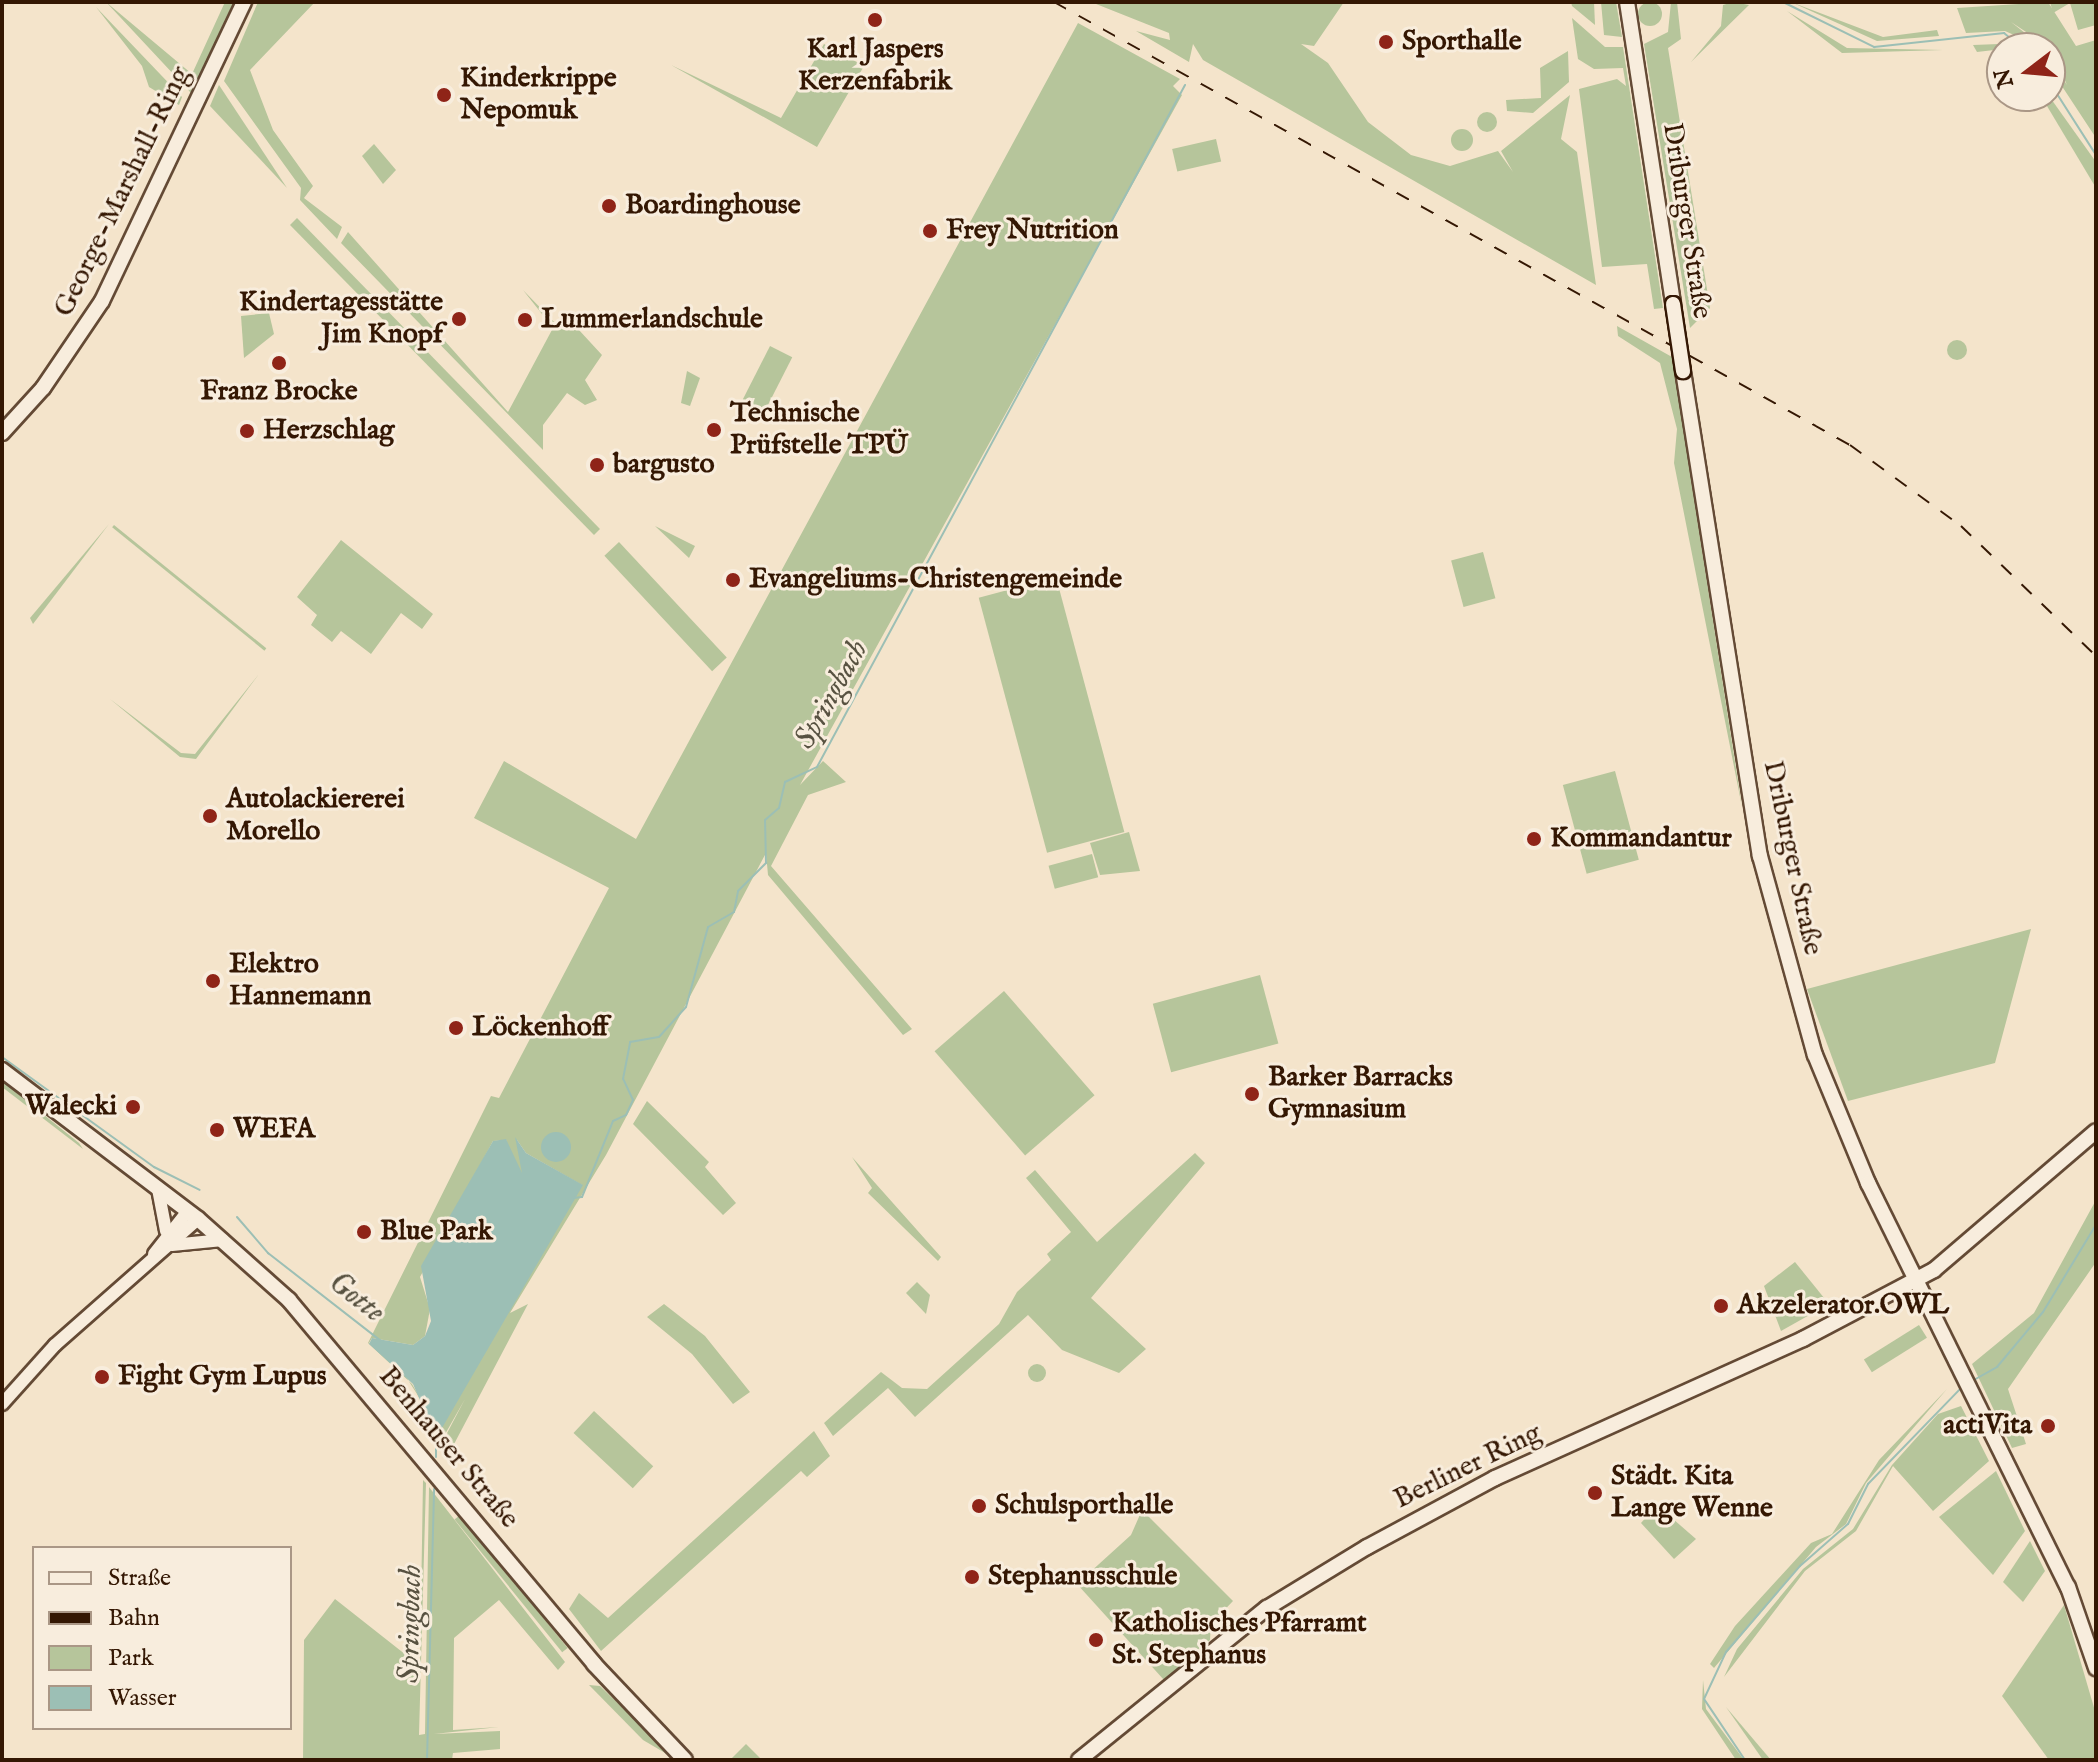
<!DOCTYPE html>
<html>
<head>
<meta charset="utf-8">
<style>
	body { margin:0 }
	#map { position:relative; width:2098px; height:1762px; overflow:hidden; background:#f4e4cb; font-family:"IM FELL English",serif }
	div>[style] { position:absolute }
	.green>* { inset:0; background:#b6c59b; transform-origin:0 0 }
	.round { border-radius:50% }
	.water>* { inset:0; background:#9cbfb5 }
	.stream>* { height:2px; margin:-1px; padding:0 1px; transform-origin:1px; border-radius:1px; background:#9cbfb5 }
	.roads { filter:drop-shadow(2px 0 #644a35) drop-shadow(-2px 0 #644a35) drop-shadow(0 2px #644a35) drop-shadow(0 -2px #644a35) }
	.tertiary>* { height:12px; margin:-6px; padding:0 6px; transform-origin:6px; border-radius:6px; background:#f8eddd }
	.secondary>* { height:14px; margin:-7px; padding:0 7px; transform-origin:7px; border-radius:7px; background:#f8eddd }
	.rail>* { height:2px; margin-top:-1px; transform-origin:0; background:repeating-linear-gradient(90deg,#341703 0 14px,transparent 0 28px) }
	.bridges { filter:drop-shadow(2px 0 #341703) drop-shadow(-2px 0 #341703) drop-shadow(0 2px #341703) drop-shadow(0 -2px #341703) }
	.secondary-bridge>* { height:14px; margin:-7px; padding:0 7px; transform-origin:7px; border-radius:7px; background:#f8eddd }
	.dots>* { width:22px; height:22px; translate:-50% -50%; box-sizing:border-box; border:4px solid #f8eddd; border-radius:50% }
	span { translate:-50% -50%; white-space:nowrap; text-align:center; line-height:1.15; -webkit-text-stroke:6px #f8eddd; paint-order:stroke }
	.poi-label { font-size:28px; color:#341703; font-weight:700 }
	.left { translate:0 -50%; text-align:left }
	.right { translate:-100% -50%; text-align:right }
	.street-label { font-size:28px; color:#341703 }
	.water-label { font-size:30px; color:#585241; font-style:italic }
	.frame { position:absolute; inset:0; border:4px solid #341703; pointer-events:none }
	.legend { position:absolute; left:32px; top:1546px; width:260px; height:184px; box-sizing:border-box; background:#f8eddd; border:2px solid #aa9786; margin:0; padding:10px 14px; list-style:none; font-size:24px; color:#341703 }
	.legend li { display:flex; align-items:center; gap:16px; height:40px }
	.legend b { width:40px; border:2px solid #aa9786 }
	.north { position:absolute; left:1986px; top:32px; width:80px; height:80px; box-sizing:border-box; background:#f8eddd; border:2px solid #aa9786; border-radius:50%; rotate:254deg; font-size:22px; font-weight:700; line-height:32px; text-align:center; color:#341703 }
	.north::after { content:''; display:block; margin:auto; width:28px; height:36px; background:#8f2418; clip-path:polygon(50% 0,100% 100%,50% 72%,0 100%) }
</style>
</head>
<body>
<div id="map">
	<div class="green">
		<i class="round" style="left:1638px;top:2px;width:24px;height:24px"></i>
		<i style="clip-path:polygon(106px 2px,192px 74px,225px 2px,236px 2px,191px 93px)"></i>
		<i style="clip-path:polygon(258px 2px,315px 2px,250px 70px,273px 130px,313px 186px,304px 198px,342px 227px,337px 239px,300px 200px,301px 188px,224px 81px)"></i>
		<i style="clip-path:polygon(1091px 2px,1344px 2px,1314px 46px,1301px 44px,1328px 63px,1368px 122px,1411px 155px,1450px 166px,1498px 151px,1513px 172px,1501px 151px,1570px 95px,1561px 139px,1577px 152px,1596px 285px,1203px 60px,1193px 44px,1189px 62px,1136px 31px,1170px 40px,1169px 33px)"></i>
		<i style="clip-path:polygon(1571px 2px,1594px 2px,1595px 25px,1572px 6px)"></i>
		<i style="clip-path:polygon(1601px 2px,1616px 2px,1622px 37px,1604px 35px)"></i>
		<i style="clip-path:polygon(1671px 2px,1677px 2px,1681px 39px,1668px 48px,1710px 308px,1690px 328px,1644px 44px,1668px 32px)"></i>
		<i style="clip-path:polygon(1733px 2px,1749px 5px,1691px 62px,1721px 26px,1723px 5px)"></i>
		<i style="clip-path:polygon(1791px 2px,1883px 37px,1937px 30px,1939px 36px,1877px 41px)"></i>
		<i style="clip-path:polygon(2048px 2px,2076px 46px,2096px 40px,2096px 138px,2050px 68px,2050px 59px,2067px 85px,2050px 48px,2011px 22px,2044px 48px,2005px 31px,1966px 33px,1957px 8px)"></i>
		<i style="clip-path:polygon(2050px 2px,2096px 2px,2096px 25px,2078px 30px,2070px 3px,2053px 13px)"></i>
		<i style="clip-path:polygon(96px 7px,182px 97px,179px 105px,149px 87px,142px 66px)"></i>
		<i style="clip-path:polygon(1787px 11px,1847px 48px,1943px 50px,1842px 53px)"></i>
		<i style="clip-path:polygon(1572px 18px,1605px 47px,1623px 47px,1663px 308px,1654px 309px,1647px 264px,1602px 267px,1579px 89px,1617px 79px,1626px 86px,1623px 68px,1594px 69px,1578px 59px)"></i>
		<i style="clip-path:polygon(evenodd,1078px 23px,1180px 79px,1173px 86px,1182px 95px,800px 785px,823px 761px,846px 782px,808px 795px,771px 866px,912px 1029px,903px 1035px,768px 875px,766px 853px,606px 1155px,510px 1313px,528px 1304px,453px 1446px,445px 1437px,465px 1399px,444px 1436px,431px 1435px,429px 1413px,412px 1384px,368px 1343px,491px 1096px,499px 1098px,609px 888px,474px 818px,504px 761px,636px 839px,1078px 23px,506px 1140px,517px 1173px,523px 1173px,517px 1140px,526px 1153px,582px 1185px,429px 1413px,403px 1372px,369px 1343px,372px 1338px,413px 1345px,425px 1336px,430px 1309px,420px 1277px,493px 1141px,506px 1140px)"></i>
		<i style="clip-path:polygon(824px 44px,864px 66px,817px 147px,671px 65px,781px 118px)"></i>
		<i style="clip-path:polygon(1999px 44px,2011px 48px,1977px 52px,1973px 45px)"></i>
		<i style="clip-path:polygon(1568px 51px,1569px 82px,1533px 113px,1507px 111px,1506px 100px,1541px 98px,1540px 68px)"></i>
		<i style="clip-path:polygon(219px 85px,287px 188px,210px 106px)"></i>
		<i style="clip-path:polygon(2041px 96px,2049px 96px,2096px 162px,2096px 188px)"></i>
		<i class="round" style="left:1477px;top:112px;width:20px;height:20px"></i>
		<i class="round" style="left:1451px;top:129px;width:22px;height:22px"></i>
		<i style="left:1216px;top:139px;width:23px;height:45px;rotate:77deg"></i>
		<i style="clip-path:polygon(374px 144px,396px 170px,383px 184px,362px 156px)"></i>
		<i style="clip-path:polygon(297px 218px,600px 529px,594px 535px,290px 225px)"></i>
		<i style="clip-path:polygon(348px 232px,508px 412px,553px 328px,523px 290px,559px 327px,567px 317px,602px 355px,585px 380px,597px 400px,585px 405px,567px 393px,543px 425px,543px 450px,341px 243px)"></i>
		<i style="clip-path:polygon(269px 313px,274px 334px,244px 358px,241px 316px)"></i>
		<i style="clip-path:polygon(1617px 326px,1672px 357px,1742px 807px,1674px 463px,1677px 429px,1660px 363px,1618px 336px)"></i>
		<i class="round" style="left:1947px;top:340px;width:20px;height:20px"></i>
		<i style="left:770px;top:346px;width:25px;height:60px;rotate:27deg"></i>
		<i style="clip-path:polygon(687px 371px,700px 378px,690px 406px,681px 403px)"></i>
		<i style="clip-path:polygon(109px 524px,33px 624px,30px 618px)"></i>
		<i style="left:114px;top:525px;width:196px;height:3px;rotate:39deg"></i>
		<i style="clip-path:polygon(655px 526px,695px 546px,689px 558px)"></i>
		<i style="clip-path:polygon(341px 540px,433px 614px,422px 629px,401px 613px,371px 654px,341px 631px,332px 642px,311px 625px,317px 615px,297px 597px)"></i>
		<i style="left:619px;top:542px;width:158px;height:20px;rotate:47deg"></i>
		<i style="left:1483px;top:552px;width:48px;height:33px;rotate:75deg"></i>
		<i style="left:1056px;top:577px;width:264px;height:80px;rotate:75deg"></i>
		<i style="clip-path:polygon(259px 674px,196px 759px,180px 757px,110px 699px,181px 753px,195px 754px)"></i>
		<i style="left:1615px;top:771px;width:92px;height:54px;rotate:75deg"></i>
		<i style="clip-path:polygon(1129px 832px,1140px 871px,1100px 875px,1090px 843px)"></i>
		<i style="left:1092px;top:854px;width:24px;height:45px;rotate:75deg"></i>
		<i style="clip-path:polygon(2031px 929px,1995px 1063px,1848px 1101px,1807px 989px)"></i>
		<i style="left:1260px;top:975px;width:71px;height:111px;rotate:75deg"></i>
		<i style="left:1004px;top:991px;width:138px;height:92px;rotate:49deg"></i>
		<i style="clip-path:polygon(2px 1081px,79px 1143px,83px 1149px,2px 1087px)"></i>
		<i style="clip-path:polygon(647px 1101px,709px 1162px,705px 1167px,736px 1203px,723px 1215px,633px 1124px)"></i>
		<i style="clip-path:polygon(1195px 1153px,1205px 1163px,1091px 1298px,1146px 1349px,1119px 1373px,1062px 1350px,1028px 1315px,915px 1417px,888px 1388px,833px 1436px,824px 1423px,881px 1372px,902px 1388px,927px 1389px,999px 1324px,1017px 1292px,1051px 1260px,1047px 1254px,1071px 1232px,1026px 1178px,1035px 1170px,1097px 1242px)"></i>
		<i style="clip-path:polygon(852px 1157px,941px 1257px,938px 1261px,868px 1193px,872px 1188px)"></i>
		<i style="clip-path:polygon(2096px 1200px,2096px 1262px,2008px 1389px,2026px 1444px,2012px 1448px,1972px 1364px,2034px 1313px)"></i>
		<i style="clip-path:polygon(1795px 1262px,1829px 1304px,1781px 1331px,1764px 1286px)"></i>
		<i style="clip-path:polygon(917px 1282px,930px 1295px,926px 1314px,906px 1293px)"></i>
		<i style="clip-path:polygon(664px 1304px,705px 1336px,750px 1392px,733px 1404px,692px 1354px,647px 1317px)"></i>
		<i style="left:1919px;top:1325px;width:15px;height:65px;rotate:58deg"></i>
		<i class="round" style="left:1028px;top:1364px;width:18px;height:18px"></i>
		<i style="clip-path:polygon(1947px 1389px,1866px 1483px,1846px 1524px,1816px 1547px,1714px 1668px,1710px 1664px,1735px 1626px,1811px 1543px,1832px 1534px,1879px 1460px)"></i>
		<i style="clip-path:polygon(1961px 1406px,1989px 1461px,1933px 1511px,1893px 1466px,1856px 1531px,1805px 1571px,1724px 1677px,1737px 1649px,1803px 1569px,1853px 1529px,1892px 1465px,1938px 1414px)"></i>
		<i style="left:594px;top:1411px;width:81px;height:30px;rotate:43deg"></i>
		<i style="clip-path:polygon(814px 1431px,830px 1456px,807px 1477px,801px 1471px,601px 1651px,569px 1609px,579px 1593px,608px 1618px)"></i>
		<i style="clip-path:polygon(1996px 1471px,2025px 1531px,1993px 1575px,1939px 1517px)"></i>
		<i style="clip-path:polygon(423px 1480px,426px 1483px,419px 1735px,425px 1734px,429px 1487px,565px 1662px,558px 1670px,499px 1600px,454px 1638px,453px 1730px,499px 1727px,434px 1734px,500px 1731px,500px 1749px,453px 1753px,452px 1760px,303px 1760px,304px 1640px,335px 1599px,420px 1666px)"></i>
		<i style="clip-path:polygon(1657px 1505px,1696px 1539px,1674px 1559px,1641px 1523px)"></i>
		<i style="clip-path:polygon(1142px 1510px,1233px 1601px,1211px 1624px,1210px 1640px,1164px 1680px,1077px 1584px,1131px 1535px)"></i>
		<i style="left:460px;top:1515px;width:171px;height:7px;rotate:51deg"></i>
		<i style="clip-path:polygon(2030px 1541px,2045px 1571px,2023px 1602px,2003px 1582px)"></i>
		<i style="clip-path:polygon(2064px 1605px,2095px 1711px,2096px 1760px,2049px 1760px,2002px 1696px)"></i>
		<i style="clip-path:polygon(1703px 1680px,1706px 1709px,1744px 1760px,1736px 1760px,1702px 1709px)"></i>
		<i style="clip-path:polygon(589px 1685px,600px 1686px,677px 1760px,643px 1740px)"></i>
		<i style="clip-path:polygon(1726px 1707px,1771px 1760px,1763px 1760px)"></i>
		<i style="clip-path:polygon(746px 1744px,762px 1760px,730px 1760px)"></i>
	</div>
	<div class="water">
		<i class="round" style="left:541px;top:1132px;width:30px;height:30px"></i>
		<i style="clip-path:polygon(515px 1137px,526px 1153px,583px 1185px,442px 1428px,431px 1426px,413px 1384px,369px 1344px,372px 1338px,413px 1345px,425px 1336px,431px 1321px,421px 1266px,493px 1141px,506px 1139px,522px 1173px)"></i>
	</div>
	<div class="stream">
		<i style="left:1783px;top:2px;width:102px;rotate:26.3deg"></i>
		<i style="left:1874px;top:47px;width:131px;rotate:-6.1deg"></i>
		<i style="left:2004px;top:33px;width:23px;rotate:40deg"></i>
		<i style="left:2050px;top:83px;width:85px;rotate:57.4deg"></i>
		<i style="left:2px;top:1057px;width:188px;rotate:35.9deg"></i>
		<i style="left:154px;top:1167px;width:51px;rotate:26.6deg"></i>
		<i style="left:573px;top:1198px;width:9px;rotate:-6deg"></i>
		<i style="left:582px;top:1197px;width:82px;rotate:-67.8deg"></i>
		<i style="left:613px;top:1121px;width:14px;rotate:-25deg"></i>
		<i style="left:626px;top:1115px;width:17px;rotate:-65deg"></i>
		<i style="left:633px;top:1100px;width:23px;rotate:-115deg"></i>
		<i style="left:623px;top:1079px;width:38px;rotate:-79deg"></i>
		<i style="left:630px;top:1042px;width:29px;rotate:-10deg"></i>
		<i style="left:659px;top:1037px;width:40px;rotate:-48deg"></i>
		<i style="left:686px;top:1007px;width:83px;rotate:-74.6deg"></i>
		<i style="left:708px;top:927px;width:30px;rotate:-30deg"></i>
		<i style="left:734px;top:912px;width:21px;rotate:-79deg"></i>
		<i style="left:738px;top:891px;width:40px;rotate:-45deg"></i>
		<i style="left:766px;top:863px;width:43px;rotate:-91.3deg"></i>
		<i style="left:765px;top:820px;width:18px;rotate:-41deg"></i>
		<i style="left:779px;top:808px;width:27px;rotate:-77deg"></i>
		<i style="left:785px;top:782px;width:35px;rotate:-25deg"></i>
		<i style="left:817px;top:767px;width:775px;rotate:-61.65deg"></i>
		<i style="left:237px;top:1217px;width:48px;rotate:49.3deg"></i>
		<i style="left:268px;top:1253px;width:143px;rotate:37.9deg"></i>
		<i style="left:1972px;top:1381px;width:29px;rotate:-29deg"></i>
		<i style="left:1997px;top:1367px;width:72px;rotate:-50.1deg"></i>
		<i style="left:2043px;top:1312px;width:102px;rotate:-58.7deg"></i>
		<i style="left:436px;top:1457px;width:11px;rotate:-90deg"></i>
		<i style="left:427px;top:1760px;width:271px;rotate:-88.5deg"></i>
		<i style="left:1745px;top:1760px;width:73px;rotate:-123.9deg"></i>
		<i style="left:1704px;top:1699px;width:52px;rotate:-64.9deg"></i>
		<i style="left:1726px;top:1652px;width:113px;rotate:-49.3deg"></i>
		<i style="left:1800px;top:1566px;width:64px;rotate:-41.2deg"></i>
		<i style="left:1848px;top:1524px;width:45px;rotate:-63.4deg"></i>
		<i style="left:1868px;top:1484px;width:136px;rotate:-45.9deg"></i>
	</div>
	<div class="roads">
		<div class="tertiary">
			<i style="left:158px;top:1189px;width:43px;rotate:79.2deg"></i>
			<i style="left:172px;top:1245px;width:51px;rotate:-5.6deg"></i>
			<i style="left:154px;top:1254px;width:55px;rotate:-51.7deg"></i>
			<i style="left:2px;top:1404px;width:79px;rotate:-48.1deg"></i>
			<i style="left:55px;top:1345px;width:191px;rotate:-41.4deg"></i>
		</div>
		<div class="secondary">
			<i style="left:1627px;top:2px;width:305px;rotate:81.3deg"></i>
			<i style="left:1683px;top:371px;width:491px;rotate:81deg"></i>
			<i style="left:1760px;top:856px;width:206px;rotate:74.6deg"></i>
			<i style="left:1815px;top:1055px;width:139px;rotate:67.5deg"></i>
			<i style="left:1868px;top:1183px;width:451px;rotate:63.7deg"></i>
			<i style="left:2068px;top:1587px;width:86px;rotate:70.9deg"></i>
			<i style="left:2px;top:433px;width:61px;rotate:-47.7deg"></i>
			<i style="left:43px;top:388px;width:105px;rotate:-55.9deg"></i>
			<i style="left:102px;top:301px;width:331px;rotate:-64.6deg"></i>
			<i style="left:2px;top:1070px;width:246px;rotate:37.2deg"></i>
			<i style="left:198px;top:1219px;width:122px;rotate:41.7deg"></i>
			<i style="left:289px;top:1300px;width:475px;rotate:50deg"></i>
			<i style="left:594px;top:1664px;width:132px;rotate:46.5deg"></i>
			<i style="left:1079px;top:1760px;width:242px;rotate:-39deg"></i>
			<i style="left:1267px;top:1608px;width:117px;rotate:-31.4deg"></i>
			<i style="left:1367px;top:1547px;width:145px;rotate:-28.3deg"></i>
			<i style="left:1495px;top:1478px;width:338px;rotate:-24.3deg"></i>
			<i style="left:1803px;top:1339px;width:148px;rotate:-27.8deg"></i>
			<i style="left:1934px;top:1270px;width:213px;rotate:-40.6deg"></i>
		</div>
	</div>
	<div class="rail">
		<i style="left:1054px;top:2px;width:911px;rotate:29.1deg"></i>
		<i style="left:1850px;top:445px;width:137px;rotate:36.1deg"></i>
		<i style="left:1961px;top:526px;width:187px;rotate:43.9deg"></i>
	</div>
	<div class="bridges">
		<div class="secondary-bridge">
			<i style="left:1673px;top:304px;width:68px;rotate:81.5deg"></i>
		</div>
	</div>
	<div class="dots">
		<i style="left:875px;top:20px;background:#8f2418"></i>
		<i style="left:1386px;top:42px;background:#8f2418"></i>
		<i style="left:444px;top:95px;background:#8f2418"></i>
		<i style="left:609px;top:206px;background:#8f2418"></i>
		<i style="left:930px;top:231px;background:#8f2418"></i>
		<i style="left:459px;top:319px;background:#8f2418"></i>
		<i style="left:525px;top:320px;background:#8f2418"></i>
		<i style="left:279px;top:363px;background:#8f2418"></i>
		<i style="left:714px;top:430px;background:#8f2418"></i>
		<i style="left:247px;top:431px;background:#8f2418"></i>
		<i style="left:597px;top:465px;background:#8f2418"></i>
		<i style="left:733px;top:580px;background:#8f2418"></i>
		<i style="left:210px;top:816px;background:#8f2418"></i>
		<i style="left:1534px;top:839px;background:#8f2418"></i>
		<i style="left:213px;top:981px;background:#8f2418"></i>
		<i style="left:456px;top:1028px;background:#8f2418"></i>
		<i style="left:1252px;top:1094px;background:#8f2418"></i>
		<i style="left:133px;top:1107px;background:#8f2418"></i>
		<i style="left:217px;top:1130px;background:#8f2418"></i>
		<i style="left:364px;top:1232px;background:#8f2418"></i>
		<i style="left:1721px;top:1306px;background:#8f2418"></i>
		<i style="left:102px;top:1377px;background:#8f2418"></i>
		<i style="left:2048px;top:1426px;background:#8f2418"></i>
		<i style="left:1595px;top:1493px;background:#8f2418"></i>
		<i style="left:979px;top:1506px;background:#8f2418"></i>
		<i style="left:972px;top:1577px;background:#8f2418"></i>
		<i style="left:1096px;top:1640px;background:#8f2418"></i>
	</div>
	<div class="poi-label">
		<span class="left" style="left:1402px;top:42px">Sporthalle</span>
		<span style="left:875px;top:66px">Karl Jaspers<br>Kerzenfabrik</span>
		<span class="left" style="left:460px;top:95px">Kinderkrippe<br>Nepomuk</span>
		<span class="left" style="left:625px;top:206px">Boardinghouse</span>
		<span class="left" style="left:946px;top:231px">Frey Nutrition</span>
		<span class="right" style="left:443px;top:319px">Kindertagesstätte<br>Jim Knopf</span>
		<span class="left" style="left:541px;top:320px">Lummerlandschule</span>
		<span style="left:279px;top:392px">Franz Brocke</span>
		<span class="left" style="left:730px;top:430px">Technische<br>Prüfstelle TPÜ</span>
		<span class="left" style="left:263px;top:431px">Herzschlag</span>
		<span class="left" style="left:613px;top:465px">bargusto</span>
		<span class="left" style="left:749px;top:580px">Evangeliums-Christengemeinde</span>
		<span class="left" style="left:226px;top:816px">Autolackiererei<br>Morello</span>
		<span class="left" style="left:1550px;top:839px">Kommandantur</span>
		<span class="left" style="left:229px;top:981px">Elektro<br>Hannemann</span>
		<span class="left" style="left:472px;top:1028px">Löckenhoff</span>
		<span class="left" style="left:1268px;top:1094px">Barker Barracks<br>Gymnasium</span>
		<span class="right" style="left:117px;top:1107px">Walecki</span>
		<span class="left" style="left:233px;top:1130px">WEFA</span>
		<span class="left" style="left:380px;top:1232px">Blue Park</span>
		<span class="left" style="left:1737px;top:1306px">Akzelerator.OWL</span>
		<span class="left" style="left:118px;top:1377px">Fight Gym Lupus</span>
		<span class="right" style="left:2032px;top:1426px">actiVita</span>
		<span class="left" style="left:1611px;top:1493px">Städt. Kita<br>Lange Wenne</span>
		<span class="left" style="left:995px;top:1506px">Schulsporthalle</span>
		<span class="left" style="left:988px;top:1577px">Stephanusschule</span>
		<span class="left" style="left:1112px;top:1640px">Katholisches Pfarramt<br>St. Stephanus</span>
	</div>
	<div class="street-label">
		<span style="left:123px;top:192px;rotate:-64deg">George-Marshall-Ring</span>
		<span style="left:1686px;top:221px;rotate:81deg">Driburger Straße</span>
		<span style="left:1792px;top:858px;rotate:78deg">Driburger Straße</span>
		<span style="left:448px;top:1448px;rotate:50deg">Benhauser Straße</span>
		<span style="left:1468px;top:1467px;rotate:-26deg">Berliner Ring</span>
	</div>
	<div class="water-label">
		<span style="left:832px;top:695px;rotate:-61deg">Springbach</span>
		<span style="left:356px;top:1298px;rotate:38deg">Gotte</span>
		<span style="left:411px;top:1624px;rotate:-89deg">Springbach</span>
	</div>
	<div class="frame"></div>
	<ul class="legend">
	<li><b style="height:10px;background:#f8eddd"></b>Straße</li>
	<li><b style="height:10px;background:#341703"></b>Bahn</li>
	<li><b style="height:22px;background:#b6c59b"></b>Park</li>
	<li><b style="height:22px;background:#9cbfb5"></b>Wasser</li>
	</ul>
	<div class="north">N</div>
</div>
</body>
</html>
